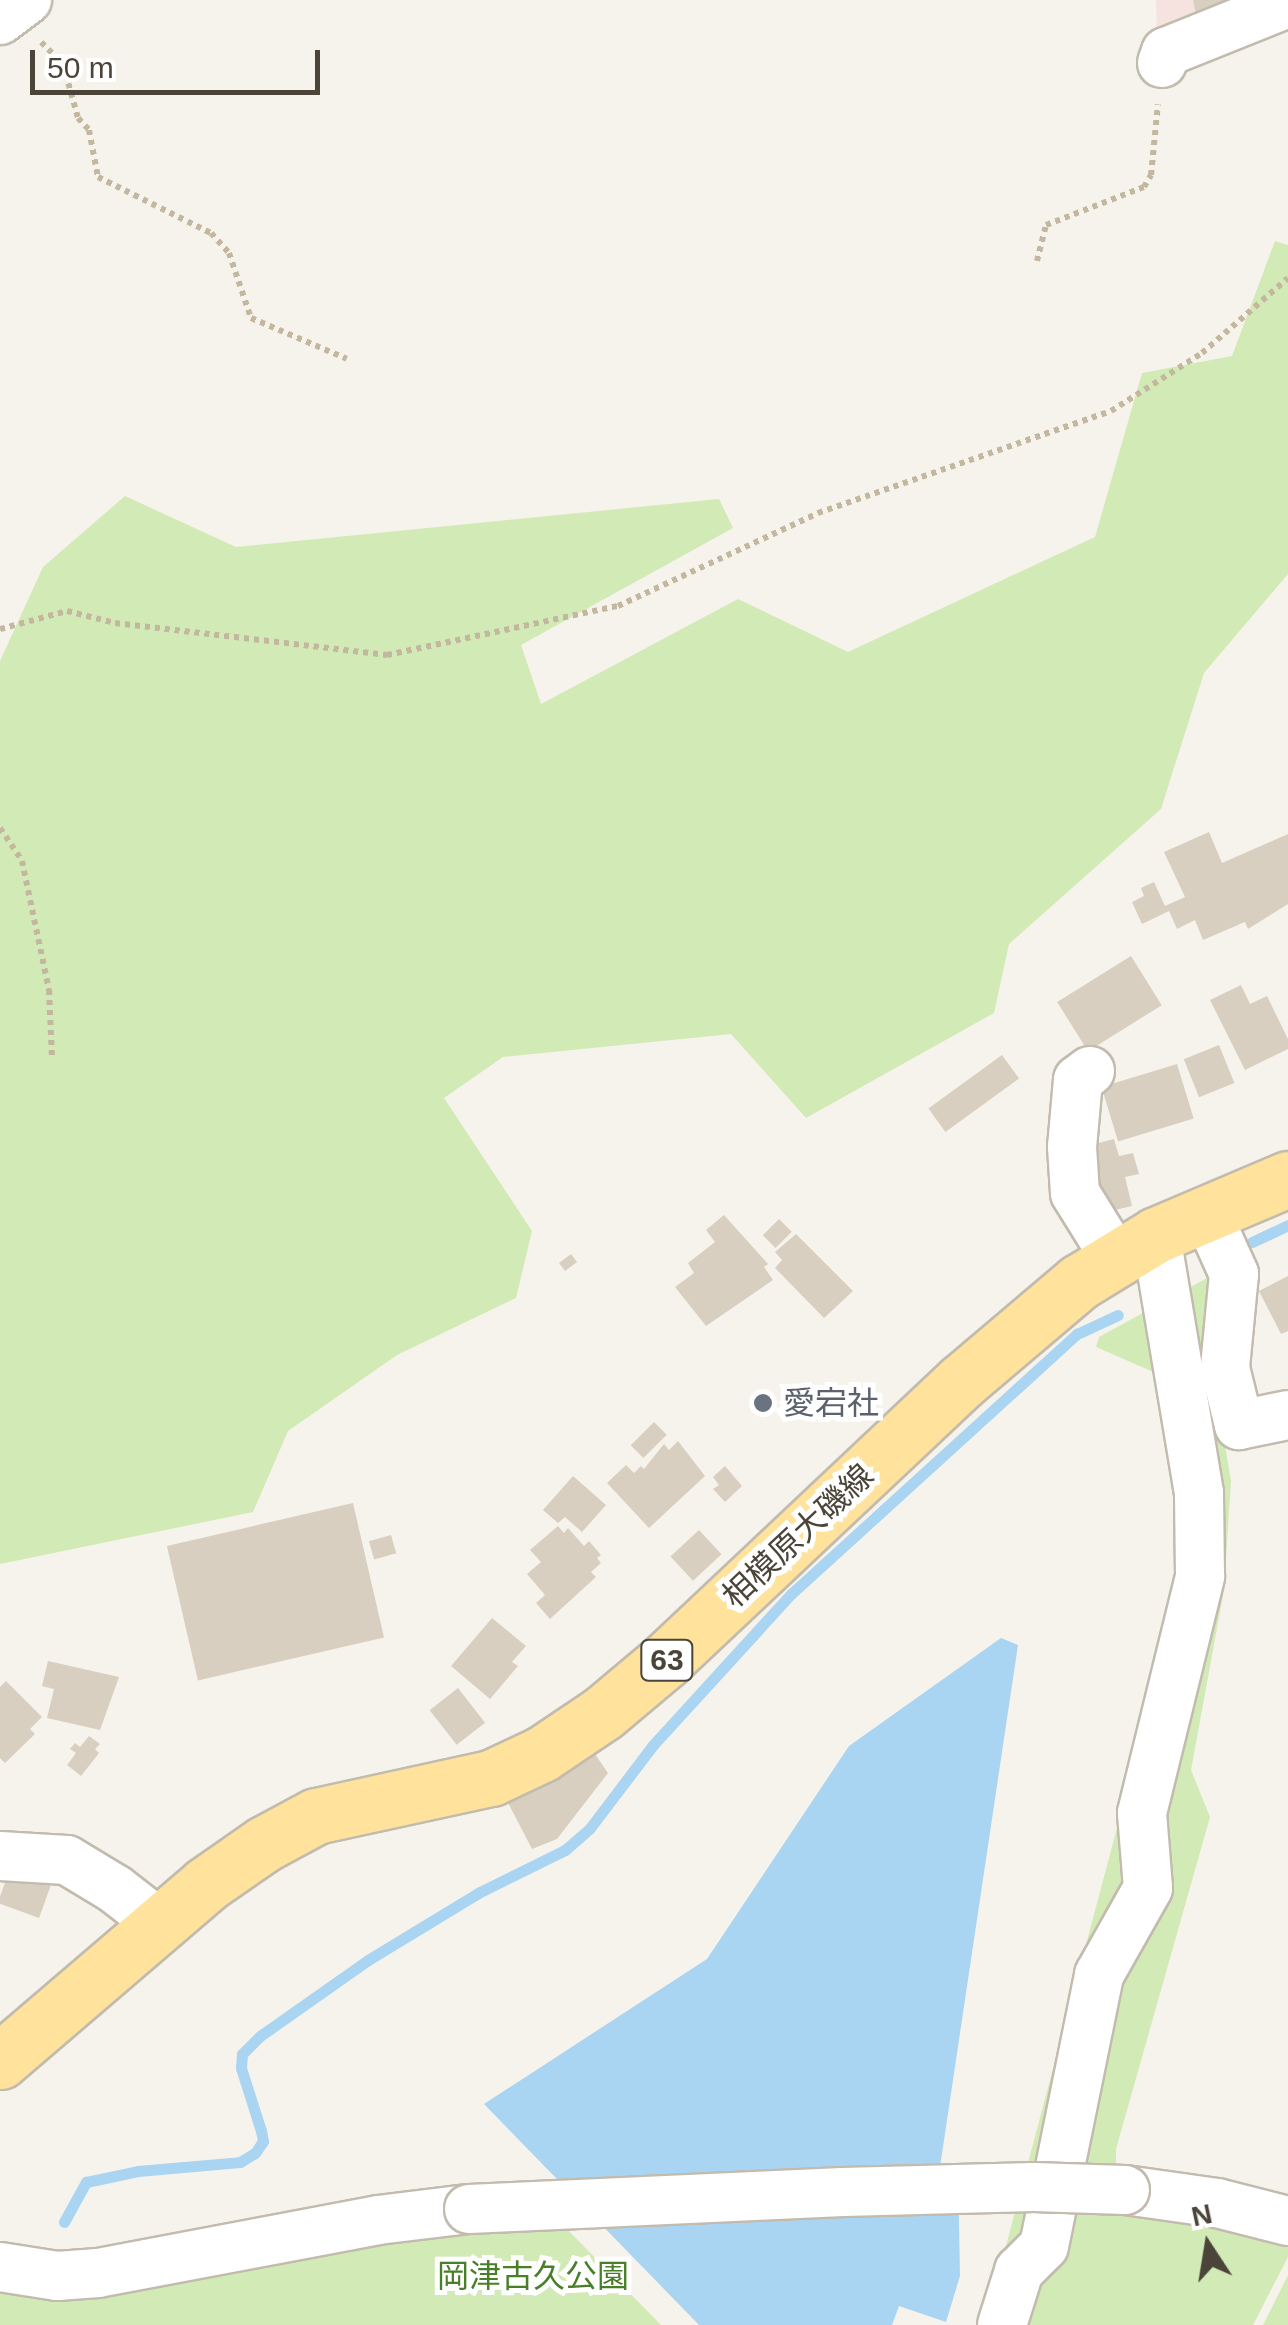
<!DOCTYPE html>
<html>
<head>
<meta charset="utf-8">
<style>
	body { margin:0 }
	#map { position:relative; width:1288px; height:2325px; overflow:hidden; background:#f6f3ec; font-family:Helvetica,"Noto Sans JP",sans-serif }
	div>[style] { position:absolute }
	.medical>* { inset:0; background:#f6e3e0 }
	.green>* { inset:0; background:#d2eab5 }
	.water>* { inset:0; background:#a9d4f2 }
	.stream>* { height:11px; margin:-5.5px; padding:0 5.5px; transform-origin:5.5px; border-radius:5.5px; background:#a9d4f2 }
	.building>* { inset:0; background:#d8cfc1; transform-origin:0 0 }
	.path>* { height:6px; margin-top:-3px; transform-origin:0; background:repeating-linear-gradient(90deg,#c4b79f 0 5px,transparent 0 10px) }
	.roads { filter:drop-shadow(2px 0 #c2bbae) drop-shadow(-2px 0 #c2bbae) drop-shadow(0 2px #c2bbae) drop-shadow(0 -2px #c2bbae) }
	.minor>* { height:48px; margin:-24px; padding:0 24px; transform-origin:24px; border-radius:24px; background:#fff }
	.major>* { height:55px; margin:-27.5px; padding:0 27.5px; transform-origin:27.5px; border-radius:27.5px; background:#ffe39c }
	.bridges { filter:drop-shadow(2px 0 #c2bbae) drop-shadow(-2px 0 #c2bbae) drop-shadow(0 2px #c2bbae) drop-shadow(0 -2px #c2bbae) }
	.minor-bridge>* { height:48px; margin:-24px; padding:0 24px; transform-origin:24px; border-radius:24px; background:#fff }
	.dots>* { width:28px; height:28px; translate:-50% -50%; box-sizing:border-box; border:5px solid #fff; border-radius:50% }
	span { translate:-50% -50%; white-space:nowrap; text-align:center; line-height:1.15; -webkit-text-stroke:10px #fff; paint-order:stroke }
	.shield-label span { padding:2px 8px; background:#fff; border:2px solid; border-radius:8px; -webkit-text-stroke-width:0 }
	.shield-label { font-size:30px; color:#4b4439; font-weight:700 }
	.worship-label { font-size:32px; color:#5b616d }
	.left { translate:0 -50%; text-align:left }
	.street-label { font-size:32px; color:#4b4439 }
	.park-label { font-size:32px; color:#4a7f2a }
	.north { position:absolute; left:1158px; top:2195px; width:100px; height:100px; -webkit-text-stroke:8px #fff; paint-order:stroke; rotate:348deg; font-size:28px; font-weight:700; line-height:40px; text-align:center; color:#4b4439 }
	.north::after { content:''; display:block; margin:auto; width:35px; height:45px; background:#4b4439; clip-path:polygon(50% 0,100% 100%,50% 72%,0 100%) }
	.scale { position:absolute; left:30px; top:50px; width:290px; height:45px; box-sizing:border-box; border:5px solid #4b4439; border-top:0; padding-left:12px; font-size:30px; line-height:35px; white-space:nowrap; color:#4b4439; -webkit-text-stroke:8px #fff; paint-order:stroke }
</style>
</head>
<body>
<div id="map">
	<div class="medical">
		<i style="clip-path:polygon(1156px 0,1263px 0,1157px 44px)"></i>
	</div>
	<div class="green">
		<i style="clip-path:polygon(1275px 241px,1288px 245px,1288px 574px,1204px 673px,1161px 809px,1009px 944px,994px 1013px,806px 1118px,731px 1034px,503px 1057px,444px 1098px,532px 1231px,516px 1298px,397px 1355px,288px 1431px,253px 1512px,0 1564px,0 661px,43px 567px,125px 496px,236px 547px,719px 499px,733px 528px,521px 645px,541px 704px,738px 599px,848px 652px,1095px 537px,1142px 373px,1232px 356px)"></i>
		<i style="clip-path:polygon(1220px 1271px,1212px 1367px,1231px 1481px,1224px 1590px,1191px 1770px,1210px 1817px,1116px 2149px,1116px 2208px,1288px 2243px,1288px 2257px,1253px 2325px,977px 2325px,1007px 2242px,1186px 1568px,1158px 1374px,1096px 1347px,1099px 1337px)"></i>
		<i style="clip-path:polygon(562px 2224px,661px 2325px,0 2325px,0 2291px,44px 2300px,434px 2233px)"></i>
		<i style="clip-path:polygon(1288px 2275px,1288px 2325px,1263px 2325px)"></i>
	</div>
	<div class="water">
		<i style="clip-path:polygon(1001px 1638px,1018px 1645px,940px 2167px,958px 2170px,960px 2276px,946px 2322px,899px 2306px,892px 2325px,699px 2325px,484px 2104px,707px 1959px,849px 1746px)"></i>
	</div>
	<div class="stream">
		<i style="left:1252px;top:1242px;width:40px;rotate:-25deg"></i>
		<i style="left:64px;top:2222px;width:46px;rotate:-61.2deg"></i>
		<i style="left:86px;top:2182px;width:53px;rotate:-11.9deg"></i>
		<i style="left:138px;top:2171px;width:102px;rotate:-5deg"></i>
		<i style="left:240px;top:2162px;width:17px;rotate:-31deg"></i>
		<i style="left:255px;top:2153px;width:14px;rotate:-56deg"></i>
		<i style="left:263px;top:2141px;width:10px;rotate:-101deg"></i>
		<i style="left:261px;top:2131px;width:66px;rotate:-107.6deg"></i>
		<i style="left:241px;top:2068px;width:14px;rotate:-86deg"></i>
		<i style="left:242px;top:2054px;width:25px;rotate:-45deg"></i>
		<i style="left:260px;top:2036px;width:132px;rotate:-35.1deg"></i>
		<i style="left:368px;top:1960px;width:129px;rotate:-31.3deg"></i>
		<i style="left:478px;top:1893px;width:97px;rotate:-26.3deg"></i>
		<i style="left:565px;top:1850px;width:33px;rotate:-41deg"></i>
		<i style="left:590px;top:1828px;width:104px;rotate:-52.8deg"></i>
		<i style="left:653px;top:1745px;width:205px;rotate:-47.6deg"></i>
		<i style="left:791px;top:1594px;width:387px;rotate:-42.3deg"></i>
		<i style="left:1077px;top:1334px;width:45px;rotate:-24.9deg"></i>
	</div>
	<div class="building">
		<i style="clip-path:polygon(1193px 0,1226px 0,1228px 9px,1196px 15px)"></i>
		<i style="clip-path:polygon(1209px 832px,1222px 863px,1288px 834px,1288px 904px,1248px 929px,1245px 922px,1203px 940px,1195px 920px,1177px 929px,1169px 911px,1142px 924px,1132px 902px,1144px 896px,1141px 888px,1154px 882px,1165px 906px,1185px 897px,1164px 852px)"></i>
		<i style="left:1131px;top:956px;width:58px;height:87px;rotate:58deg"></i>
		<i style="clip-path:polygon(1241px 985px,1250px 1004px,1267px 996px,1288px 1039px,1288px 1049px,1245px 1070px,1210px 1000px)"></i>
		<i style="left:1219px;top:1045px;width:41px;height:38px;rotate:68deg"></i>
		<i style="left:1002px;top:1055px;width:29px;height:91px;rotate:54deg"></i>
		<i style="left:1177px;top:1064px;width:57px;height:79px;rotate:73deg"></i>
		<i style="clip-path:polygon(1114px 1139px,1119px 1156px,1133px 1153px,1139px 1174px,1125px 1177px,1132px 1206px,1102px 1213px,1086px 1146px)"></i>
		<i style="clip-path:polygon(724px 1215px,768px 1264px,764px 1267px,773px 1280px,706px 1326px,675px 1287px,694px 1273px,688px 1263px,715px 1242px,706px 1230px)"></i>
		<i style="left:779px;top:1219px;width:18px;height:23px;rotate:45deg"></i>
		<i style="clip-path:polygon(796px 1234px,853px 1291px,824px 1318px,775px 1268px,782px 1260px,775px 1252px)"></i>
		<i style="left:571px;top:1254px;width:10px;height:15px;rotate:53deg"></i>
		<i style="clip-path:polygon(1288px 1276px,1288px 1331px,1281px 1334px,1259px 1291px)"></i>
		<i style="left:654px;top:1422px;width:18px;height:33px;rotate:45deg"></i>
		<i style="clip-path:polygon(678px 1441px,705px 1476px,649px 1528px,607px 1483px,626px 1465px,634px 1473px,641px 1466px,644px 1469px,664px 1444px,669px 1450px)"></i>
		<i style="clip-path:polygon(725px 1466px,742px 1486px,725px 1502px,713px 1489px,719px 1485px,713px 1477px)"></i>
		<i style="clip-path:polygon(573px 1476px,606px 1505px,582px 1532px,565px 1517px,558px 1523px,543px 1510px)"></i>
		<i style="left:353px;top:1503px;width:138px;height:191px;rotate:77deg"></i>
		<i style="clip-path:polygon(558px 1526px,564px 1533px,568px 1528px,584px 1546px,589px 1541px,601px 1555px,597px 1558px,601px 1563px,591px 1572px,596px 1577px,550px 1619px,536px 1603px,545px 1595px,527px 1574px,541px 1562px,530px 1550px)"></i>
		<i style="left:699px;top:1530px;width:33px;height:39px;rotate:47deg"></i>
		<i style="left:391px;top:1535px;width:19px;height:23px;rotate:74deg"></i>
		<i style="clip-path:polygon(492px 1618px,526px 1646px,512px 1662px,518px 1666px,490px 1699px,451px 1666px)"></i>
		<i style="clip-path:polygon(48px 1661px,119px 1677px,100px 1730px,47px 1718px,54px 1689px,42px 1686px)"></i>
		<i style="clip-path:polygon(6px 1681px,42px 1717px,30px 1729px,35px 1734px,5px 1763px,0 1758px,0 1687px)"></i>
		<i style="left:458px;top:1688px;width:44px;height:36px;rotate:52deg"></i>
		<i style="clip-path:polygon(89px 1736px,100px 1744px,95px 1749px,99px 1753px,81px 1776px,67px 1765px,76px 1753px,70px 1749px,75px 1743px,80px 1747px)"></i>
		<i style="clip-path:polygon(593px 1751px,608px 1773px,557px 1839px,532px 1849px,506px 1799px)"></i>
		<i style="left:10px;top:1869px;width:44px;height:36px;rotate:20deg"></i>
	</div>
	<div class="path">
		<i style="left:41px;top:42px;width:31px;rotate:45deg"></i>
		<i style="left:63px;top:64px;width:56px;rotate:74.5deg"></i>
		<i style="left:78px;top:118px;width:16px;rotate:47deg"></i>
		<i style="left:89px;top:130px;width:48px;rotate:79.2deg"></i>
		<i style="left:98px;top:177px;width:126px;rotate:26.4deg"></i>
		<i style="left:211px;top:233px;width:27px;rotate:48deg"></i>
		<i style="left:229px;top:253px;width:69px;rotate:71.3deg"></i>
		<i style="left:251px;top:318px;width:104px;rotate:23.1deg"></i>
		<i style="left:1037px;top:261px;width:37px;rotate:-76deg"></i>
		<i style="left:1046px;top:225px;width:105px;rotate:-21.2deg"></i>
		<i style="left:1144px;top:187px;width:14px;rotate:-60deg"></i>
		<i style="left:1151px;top:175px;width:71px;rotate:-84.4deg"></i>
		<i style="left:0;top:629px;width:69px;rotate:-15deg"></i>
		<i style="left:67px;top:611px;width:49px;rotate:14deg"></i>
		<i style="left:115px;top:623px;width:274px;rotate:6.7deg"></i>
		<i style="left:387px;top:655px;width:236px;rotate:-12deg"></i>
		<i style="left:618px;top:606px;width:221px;rotate:-24.9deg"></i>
		<i style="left:818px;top:513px;width:310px;rotate:-19.2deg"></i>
		<i style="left:1111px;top:411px;width:108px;rotate:-32.5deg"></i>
		<i style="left:1202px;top:353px;width:114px;rotate:-41.1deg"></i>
		<i style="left:0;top:828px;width:40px;rotate:56deg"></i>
		<i style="left:22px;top:861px;width:132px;rotate:78.2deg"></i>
		<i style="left:49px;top:990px;width:70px;rotate:87.5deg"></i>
	</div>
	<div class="roads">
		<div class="minor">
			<i style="left:0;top:20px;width:34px;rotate:-37deg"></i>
			<i style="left:1162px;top:63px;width:12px;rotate:-70deg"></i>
			<i style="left:1166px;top:52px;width:131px;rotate:-21.9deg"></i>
			<i style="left:1090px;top:1071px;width:15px;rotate:143deg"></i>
			<i style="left:1078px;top:1080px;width:67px;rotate:95.1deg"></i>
			<i style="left:1072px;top:1147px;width:46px;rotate:86.3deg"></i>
			<i style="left:1075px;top:1193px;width:78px;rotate:58.2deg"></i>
			<i style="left:1207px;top:1214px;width:66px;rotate:65.8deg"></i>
			<i style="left:1234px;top:1274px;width:94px;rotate:95.5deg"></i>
			<i style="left:1225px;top:1368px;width:59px;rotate:76.2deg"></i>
			<i style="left:1239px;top:1425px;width:50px;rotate:-11.5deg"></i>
			<i style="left:0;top:1856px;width:67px;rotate:3.4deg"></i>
			<i style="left:67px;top:1860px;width:56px;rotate:31.1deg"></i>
			<i style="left:115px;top:1889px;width:57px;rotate:37.9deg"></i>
			<i style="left:1125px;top:2190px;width:93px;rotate:8deg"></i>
			<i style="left:1217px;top:2203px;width:73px;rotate:14.2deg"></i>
			<i style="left:0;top:2267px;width:58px;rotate:9deg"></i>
			<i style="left:57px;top:2276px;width:41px;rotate:-4.2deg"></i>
			<i style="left:98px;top:2273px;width:285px;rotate:-10.7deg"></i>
			<i style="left:378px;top:2220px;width:92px;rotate:-6.9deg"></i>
			<i style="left:1002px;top:2325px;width:57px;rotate:-72.5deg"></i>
			<i style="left:1019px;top:2271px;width:35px;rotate:-45deg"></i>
			<i style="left:1044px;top:2246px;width:277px;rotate:-78.5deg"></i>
			<i style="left:1099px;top:1975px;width:100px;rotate:-60.6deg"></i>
			<i style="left:1148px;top:1888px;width:75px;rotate:-94.6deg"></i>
			<i style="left:1142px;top:1813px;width:244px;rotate:-76.2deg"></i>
			<i style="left:1200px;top:1576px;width:83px;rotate:-90.7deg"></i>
			<i style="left:1199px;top:1493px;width:262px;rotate:-99.5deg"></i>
		</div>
		<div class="major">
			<i style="left:0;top:2061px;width:270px;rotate:-40.6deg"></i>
			<i style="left:205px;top:1885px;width:72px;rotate:-34.8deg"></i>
			<i style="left:264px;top:1844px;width:59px;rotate:-28.3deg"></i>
			<i style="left:316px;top:1816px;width:179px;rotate:-12.3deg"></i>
			<i style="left:491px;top:1778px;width:56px;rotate:-25.2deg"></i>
			<i style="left:542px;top:1754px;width:73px;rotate:-33.9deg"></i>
			<i style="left:603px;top:1713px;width:82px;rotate:-40.1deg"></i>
			<i style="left:666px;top:1660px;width:405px;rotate:-43.3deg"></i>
			<i style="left:961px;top:1382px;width:155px;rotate:-40.3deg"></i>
			<i style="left:1079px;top:1282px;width:90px;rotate:-31.4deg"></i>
			<i style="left:1156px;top:1235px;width:143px;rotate:-23deg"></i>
		</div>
	</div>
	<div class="bridges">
		<div class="minor-bridge">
			<i style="left:469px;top:2209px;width:374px;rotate:-2.6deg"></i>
			<i style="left:843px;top:2192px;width:191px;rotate:-1.5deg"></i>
			<i style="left:1034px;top:2187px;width:91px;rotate:1.9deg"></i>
		</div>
	</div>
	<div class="dots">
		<i style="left:763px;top:1403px;background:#6b7280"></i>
	</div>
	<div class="shield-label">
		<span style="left:667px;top:1660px">63</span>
	</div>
	<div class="worship-label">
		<span class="left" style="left:783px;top:1403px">愛宕社</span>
	</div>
	<div class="street-label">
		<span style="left:798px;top:1536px;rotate:-43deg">相模原大磯線</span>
	</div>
	<div class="park-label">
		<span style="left:533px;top:2276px">岡津古久公園</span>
	</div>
	<div class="north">N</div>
	<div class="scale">50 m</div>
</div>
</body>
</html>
